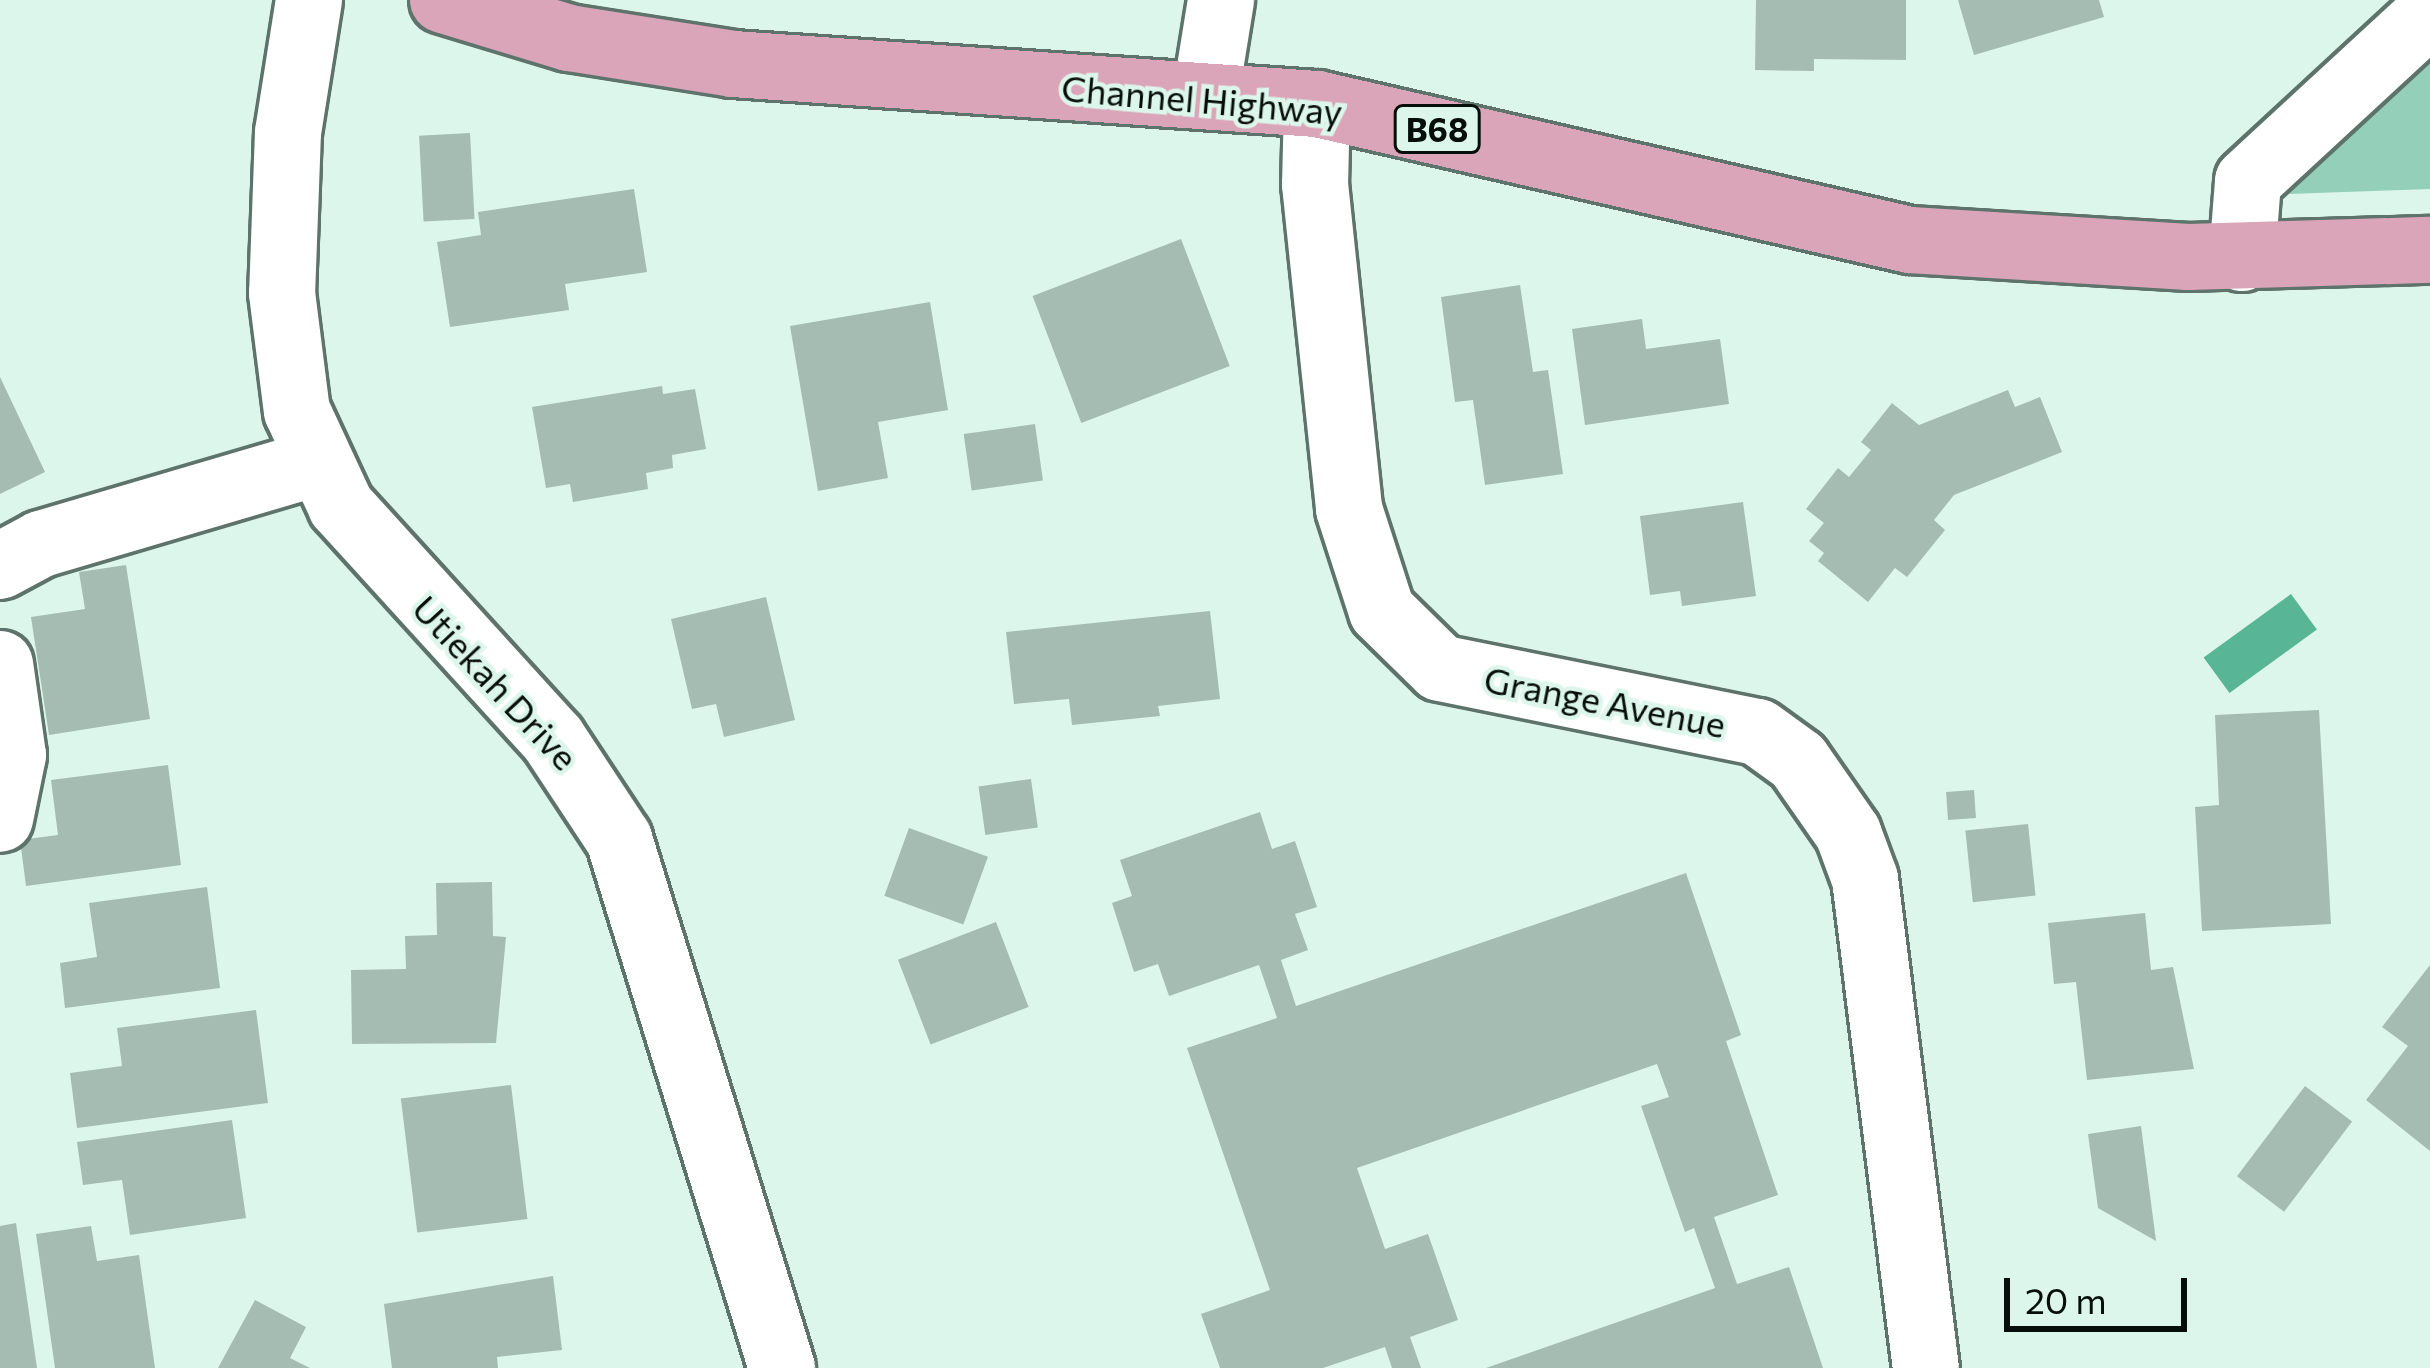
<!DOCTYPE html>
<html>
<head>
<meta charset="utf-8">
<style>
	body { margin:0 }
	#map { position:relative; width:2430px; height:1368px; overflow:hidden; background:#ddf6ec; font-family:Commissioner,sans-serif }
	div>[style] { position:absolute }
	.green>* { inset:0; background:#94cfb9 }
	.water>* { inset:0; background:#58b596; transform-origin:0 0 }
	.building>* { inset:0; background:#a4bcb2; transform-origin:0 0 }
	.roads { filter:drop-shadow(3px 0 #5d736b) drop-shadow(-3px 0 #5d736b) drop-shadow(0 3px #5d736b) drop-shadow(0 -3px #5d736b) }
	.minor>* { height:66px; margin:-33px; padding:0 33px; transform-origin:33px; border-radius:33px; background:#fff }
	.major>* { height:66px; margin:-33px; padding:0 33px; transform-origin:33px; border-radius:33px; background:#daa5b8 }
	span { translate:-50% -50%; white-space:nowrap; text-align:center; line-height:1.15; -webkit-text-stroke:9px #ddf6ec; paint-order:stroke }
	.shield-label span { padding:3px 9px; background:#ddf6ec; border:3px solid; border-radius:9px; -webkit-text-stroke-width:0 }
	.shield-label { font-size:33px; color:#060e0b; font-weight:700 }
	.street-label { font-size:36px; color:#060e0b }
	.scale { position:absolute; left:2004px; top:1278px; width:183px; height:54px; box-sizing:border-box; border:6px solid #060e0b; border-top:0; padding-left:15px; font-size:36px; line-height:42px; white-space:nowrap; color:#060e0b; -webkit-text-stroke:9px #ddf6ec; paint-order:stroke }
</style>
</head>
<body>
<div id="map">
	<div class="green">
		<i style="clip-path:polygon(2430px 59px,2430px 189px,2288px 194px)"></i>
	</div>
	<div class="water">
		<i style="left:2291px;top:594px;width:44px;height:108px;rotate:54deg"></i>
	</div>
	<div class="building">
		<i style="clip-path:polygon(1756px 0,1906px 0,1906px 60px,1814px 59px,1814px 71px,1755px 70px)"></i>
		<i style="clip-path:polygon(1958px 0,2099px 0,2104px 17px,1974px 55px)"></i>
		<i style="left:470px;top:133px;width:86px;height:51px;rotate:87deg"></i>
		<i style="clip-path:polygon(634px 189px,647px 272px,565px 284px,569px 310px,450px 327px,437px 242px,481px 235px,478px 212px)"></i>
		<i style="left:1181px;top:239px;width:136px;height:159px;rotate:69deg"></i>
		<i style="clip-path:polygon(1520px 285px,1533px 372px,1548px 370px,1563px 474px,1485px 485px,1473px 400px,1455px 402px,1441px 297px)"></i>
		<i style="clip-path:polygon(930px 302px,948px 410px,878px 422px,888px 478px,818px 491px,790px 326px)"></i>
		<i style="clip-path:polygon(1642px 319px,1646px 349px,1720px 339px,1729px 404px,1585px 425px,1572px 329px)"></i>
		<i style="clip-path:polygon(0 377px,45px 472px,0 494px)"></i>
		<i style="clip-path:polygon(662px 386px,663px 394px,695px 389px,706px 449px,672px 455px,673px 468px,646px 473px,648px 489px,573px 502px,570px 484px,546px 488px,532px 407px)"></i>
		<i style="clip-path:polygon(2008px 390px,2015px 407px,2040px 397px,2062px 452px,1954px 495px,1934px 520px,1945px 530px,1907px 577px,1895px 568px,1868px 602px,1818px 561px,1824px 553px,1809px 541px,1824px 523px,1806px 509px,1838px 468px,1849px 477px,1871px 450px,1861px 442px,1892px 403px,1919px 425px)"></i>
		<i style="left:1035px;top:424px;width:57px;height:72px;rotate:82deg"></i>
		<i style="clip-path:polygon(1743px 502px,1756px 596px,1682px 606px,1680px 591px,1650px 595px,1640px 516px)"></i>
		<i style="clip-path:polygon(126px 565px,150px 719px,49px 735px,31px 617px,85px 609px,79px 572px)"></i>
		<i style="clip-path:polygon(766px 597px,795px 720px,724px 737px,716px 704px,692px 709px,671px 619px)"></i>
		<i style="clip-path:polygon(1210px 611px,1220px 699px,1158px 706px,1160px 716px,1072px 725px,1069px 699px,1014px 704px,1006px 632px)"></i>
		<i style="clip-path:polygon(2319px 710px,2331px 924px,2202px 931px,2195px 807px,2219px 805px,2215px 715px)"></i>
		<i style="clip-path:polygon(168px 765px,181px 865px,26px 886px,20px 840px,58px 835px,51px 780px)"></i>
		<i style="left:1031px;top:779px;width:49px;height:53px;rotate:82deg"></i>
		<i style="left:1974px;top:790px;width:28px;height:28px;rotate:86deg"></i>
		<i style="clip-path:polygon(1260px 812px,1272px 849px,1295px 841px,1317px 907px,1295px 914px,1308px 950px,1281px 960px,1296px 1006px,1686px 873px,1741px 1035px,1726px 1041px,1778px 1195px,1714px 1217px,1737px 1284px,1789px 1267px,1823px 1368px,1486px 1368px,1715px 1288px,1694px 1228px,1685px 1232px,1641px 1106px,1669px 1097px,1657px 1064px,1357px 1168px,1385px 1249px,1428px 1234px,1458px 1320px,1410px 1337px,1421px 1368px,1392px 1368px,1385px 1347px,1323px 1368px,1220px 1368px,1201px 1314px,1270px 1290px,1187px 1048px,1277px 1018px,1259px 965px,1169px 996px,1158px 964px,1134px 972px,1112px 903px,1132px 896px,1120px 860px)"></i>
		<i style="left:2028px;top:824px;width:72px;height:63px;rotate:84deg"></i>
		<i style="left:909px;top:828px;width:84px;height:72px;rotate:20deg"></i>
		<i style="clip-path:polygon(492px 882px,493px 936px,506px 937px,496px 1043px,352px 1044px,351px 970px,406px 969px,405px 936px,437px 935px,436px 883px)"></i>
		<i style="clip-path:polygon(207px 887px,220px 988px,65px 1008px,60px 963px,97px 957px,89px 903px)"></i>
		<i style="clip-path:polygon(2145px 913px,2151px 970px,2173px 967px,2194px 1069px,2087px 1080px,2076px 982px,2054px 984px,2048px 923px)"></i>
		<i style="left:996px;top:922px;width:91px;height:105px;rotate:69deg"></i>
		<i style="clip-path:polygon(2430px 965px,2430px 1151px,2366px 1100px,2408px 1046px,2382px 1027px)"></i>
		<i style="clip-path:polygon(256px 1010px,268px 1103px,77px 1128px,70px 1073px,122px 1066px,117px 1028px)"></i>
		<i style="left:511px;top:1085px;width:135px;height:111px;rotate:83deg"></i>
		<i style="left:2305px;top:1086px;width:59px;height:113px;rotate:37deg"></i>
		<i style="clip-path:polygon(232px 1120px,246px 1218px,130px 1235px,122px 1180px,83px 1185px,77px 1142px)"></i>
		<i style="clip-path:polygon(2141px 1126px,2156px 1241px,2098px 1208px,2088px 1134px)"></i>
		<i style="clip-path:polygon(16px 1223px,37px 1368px,0 1368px,0 1226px)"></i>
		<i style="clip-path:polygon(91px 1226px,97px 1261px,139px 1255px,155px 1368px,55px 1368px,36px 1234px)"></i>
		<i style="clip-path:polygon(553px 1276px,562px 1350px,497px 1357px,498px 1368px,392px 1368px,384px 1304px)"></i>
		<i style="clip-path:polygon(255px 1300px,306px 1327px,290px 1358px,310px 1368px,218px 1368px)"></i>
	</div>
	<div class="roads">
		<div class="minor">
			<i style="left:309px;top:0;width:134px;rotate:99deg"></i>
			<i style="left:288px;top:132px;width:161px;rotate:92.1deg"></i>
			<i style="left:282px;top:293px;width:119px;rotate:82.8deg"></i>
			<i style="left:297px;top:411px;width:105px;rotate:65.1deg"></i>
			<i style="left:341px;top:506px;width:315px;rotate:47.7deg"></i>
			<i style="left:553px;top:739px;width:120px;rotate:56.6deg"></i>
			<i style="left:619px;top:839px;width:554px;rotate:72.87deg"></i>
			<i style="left:1206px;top:93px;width:94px;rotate:-80.8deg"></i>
			<i style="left:1317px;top:104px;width:80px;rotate:91.4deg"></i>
			<i style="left:1315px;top:184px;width:327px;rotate:84deg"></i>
			<i style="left:1349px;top:509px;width:107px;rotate:72.1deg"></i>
			<i style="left:1382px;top:611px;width:81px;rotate:44.5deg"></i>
			<i style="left:1440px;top:668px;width:324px;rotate:11.4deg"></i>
			<i style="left:1758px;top:732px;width:49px;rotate:35.9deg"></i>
			<i style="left:1798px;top:761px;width:88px;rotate:55.2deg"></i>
			<i style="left:1848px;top:833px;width:49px;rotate:69.7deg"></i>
			<i style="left:1865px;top:879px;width:493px;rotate:82.9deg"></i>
			<i style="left:2242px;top:258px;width:77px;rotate:-85.5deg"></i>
			<i style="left:2248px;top:181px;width:248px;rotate:-42.7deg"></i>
			<i style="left:0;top:566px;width:47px;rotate:-28.2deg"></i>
			<i style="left:41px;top:544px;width:288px;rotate:-16.4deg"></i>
			<i style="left:0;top:664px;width:92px;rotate:81.9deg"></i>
			<i style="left:13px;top:755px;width:65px;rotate:101.5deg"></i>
		</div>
		<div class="major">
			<i style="left:443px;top:0;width:132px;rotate:16.8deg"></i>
			<i style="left:569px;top:38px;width:166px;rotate:9deg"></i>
			<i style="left:733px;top:64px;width:585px;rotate:3.92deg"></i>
			<i style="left:1317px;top:104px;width:608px;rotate:12.92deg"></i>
			<i style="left:1910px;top:240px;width:279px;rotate:3.5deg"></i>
			<i style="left:2188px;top:257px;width:242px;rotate:-1.7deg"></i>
		</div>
	</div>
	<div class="shield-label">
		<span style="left:1437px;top:129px">B68</span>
	</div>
	<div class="street-label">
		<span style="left:1202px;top:99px;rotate:5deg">Channel Highway</span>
		<span style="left:496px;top:682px;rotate:47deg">Utiekah Drive</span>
		<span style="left:1605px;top:701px;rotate:11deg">Grange Avenue</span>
	</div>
	<div class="scale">20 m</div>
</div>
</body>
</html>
